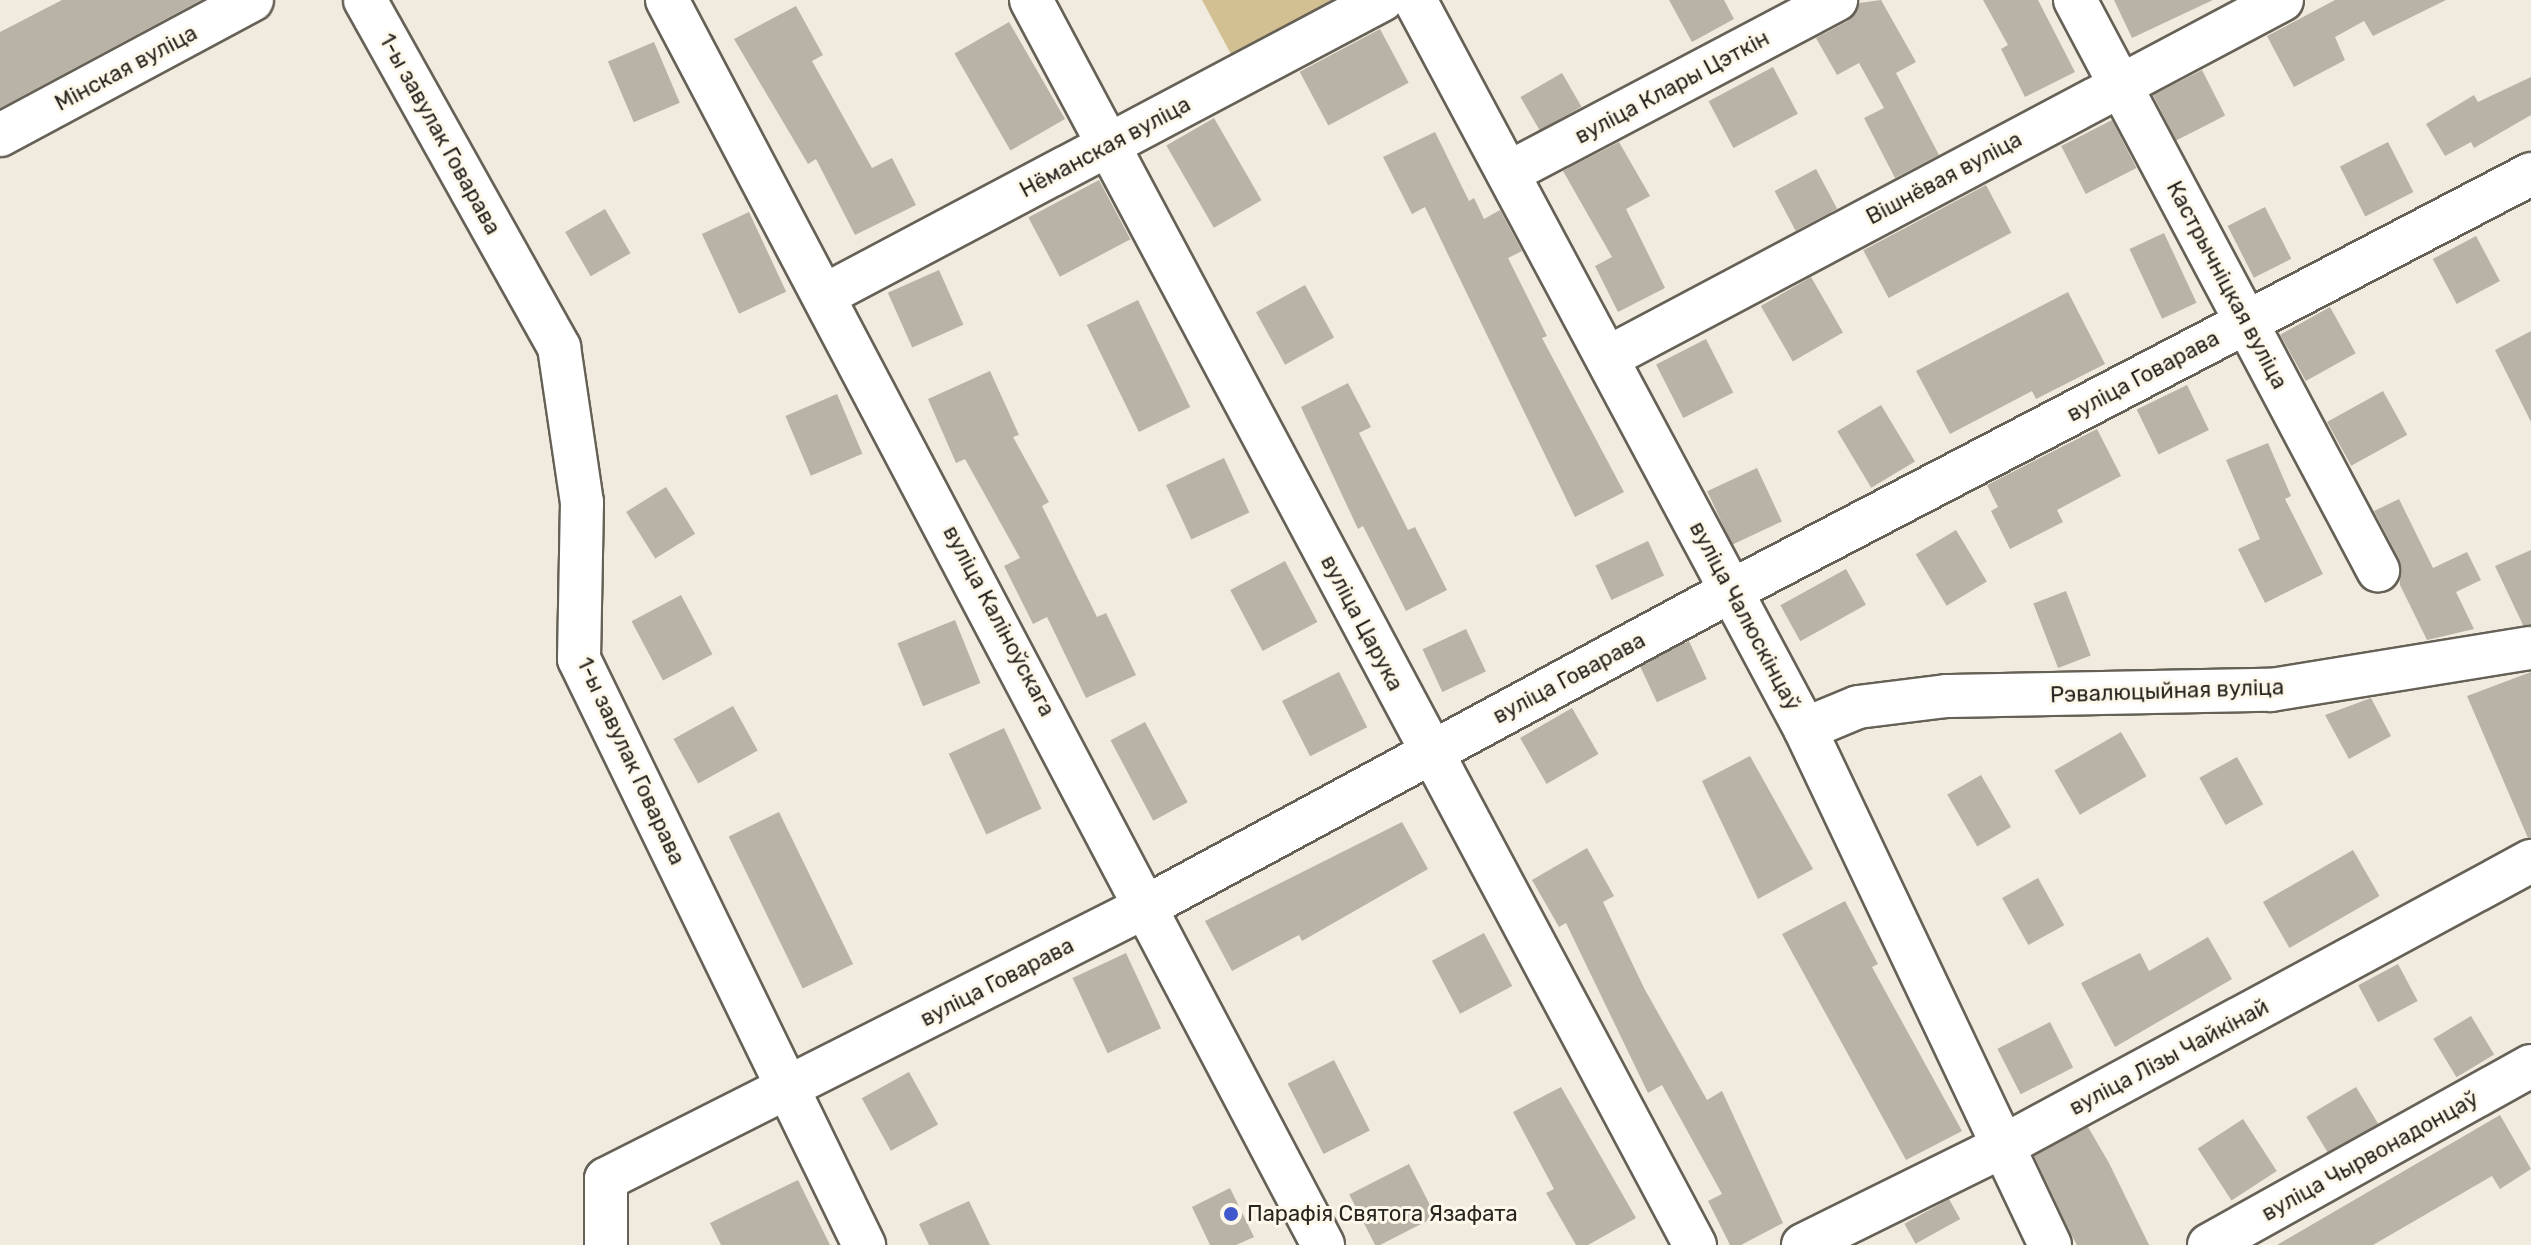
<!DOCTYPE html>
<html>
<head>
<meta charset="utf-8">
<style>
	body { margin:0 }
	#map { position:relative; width:2531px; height:1245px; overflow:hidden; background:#f0ebde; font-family:Rubik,sans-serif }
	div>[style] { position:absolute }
	.green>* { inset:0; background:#d3c092 }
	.building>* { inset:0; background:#b8b3a6; transform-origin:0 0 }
	.roads { filter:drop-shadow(2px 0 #666156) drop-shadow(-2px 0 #666156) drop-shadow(0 2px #666156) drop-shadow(0 -2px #666156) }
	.minor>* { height:42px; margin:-21px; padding:0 21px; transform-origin:21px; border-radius:21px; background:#fff }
	.dots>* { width:22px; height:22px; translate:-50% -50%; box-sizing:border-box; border:4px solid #fef8eb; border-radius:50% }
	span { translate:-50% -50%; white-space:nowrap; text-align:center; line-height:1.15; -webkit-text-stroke:6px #fef8eb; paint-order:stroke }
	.street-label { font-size:22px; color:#272520 }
	.poi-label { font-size:22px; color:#272520 }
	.left { translate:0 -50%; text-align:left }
</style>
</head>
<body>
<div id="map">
	<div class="green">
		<i style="clip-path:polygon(1202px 0,1335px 0,1231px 54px)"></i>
	</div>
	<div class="building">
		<i style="clip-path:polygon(62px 0,201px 0,0 108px,0 32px)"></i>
		<i style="clip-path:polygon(1669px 0,1724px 0,1734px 19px,1692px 42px)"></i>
		<i style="clip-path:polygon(1881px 0,1916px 62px,1896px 73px,1939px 155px,1895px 178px,1864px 118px,1884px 108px,1859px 63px,1837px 75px,1816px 38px,1848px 21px,1859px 3px)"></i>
		<i style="clip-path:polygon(1983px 0,2038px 0,2075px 72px,2025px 97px,2001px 49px,2008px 45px)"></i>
		<i style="clip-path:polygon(2114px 0,2213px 0,2132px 38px)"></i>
		<i style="clip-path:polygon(2335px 0,2446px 0,2373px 36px,2364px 21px,2335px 37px,2345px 60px,2294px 87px,2267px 36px)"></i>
		<i style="clip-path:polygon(796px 6px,823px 55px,812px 61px,872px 168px,892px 158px,916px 205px,855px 235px,816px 159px,808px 164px,734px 39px)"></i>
		<i style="left:1009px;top:22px;width:112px;height:63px;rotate:60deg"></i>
		<i style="left:1380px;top:29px;width:61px;height:91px;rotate:62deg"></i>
		<i style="left:654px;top:42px;width:66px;height:50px;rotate:67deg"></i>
		<i style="left:1773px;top:67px;width:53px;height:73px;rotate:62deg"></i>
		<i style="left:2202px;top:70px;width:51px;height:55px;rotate:63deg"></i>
		<i style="left:1562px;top:73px;width:39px;height:48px;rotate:60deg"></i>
		<i style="clip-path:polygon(2531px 77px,2531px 115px,2474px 148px,2471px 142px,2445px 156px,2426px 124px,2474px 95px,2478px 102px)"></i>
		<i style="left:1214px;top:118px;width:95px;height:55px;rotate:60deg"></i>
		<i style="left:2112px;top:120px;width:54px;height:57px;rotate:63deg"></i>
		<i style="clip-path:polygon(1435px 132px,1469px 201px,1474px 198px,1484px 219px,1500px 210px,1522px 251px,1508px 258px,1547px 336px,1542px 338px,1624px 492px,1575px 517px,1425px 207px,1412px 214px,1383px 157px)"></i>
		<i style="clip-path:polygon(1619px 142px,1650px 196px,1626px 209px,1665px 288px,1618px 312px,1595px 266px,1612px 257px,1563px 171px)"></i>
		<i style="left:2388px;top:142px;width:56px;height:54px;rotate:63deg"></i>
		<i style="left:1816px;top:169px;width:45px;height:47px;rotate:62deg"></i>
		<i style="left:1099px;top:180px;width:67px;height:80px;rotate:62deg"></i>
		<i style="left:1986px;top:185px;width:54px;height:139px;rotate:62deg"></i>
		<i style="left:2265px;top:207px;width:58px;height:42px;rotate:63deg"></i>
		<i style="left:605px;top:209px;width:51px;height:46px;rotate:60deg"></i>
		<i style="left:749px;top:212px;width:88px;height:52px;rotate:65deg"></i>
		<i style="left:2164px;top:233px;width:77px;height:38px;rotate:65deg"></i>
		<i style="left:2476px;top:236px;width:51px;height:49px;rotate:62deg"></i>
		<i style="left:939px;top:270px;width:60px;height:56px;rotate:66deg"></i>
		<i style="left:1811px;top:277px;width:64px;height:58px;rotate:60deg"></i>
		<i style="left:1305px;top:285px;width:60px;height:56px;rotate:61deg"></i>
		<i style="clip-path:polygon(2068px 292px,2105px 364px,2036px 399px,2032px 391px,1950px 434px,1916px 371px)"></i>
		<i style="left:1138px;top:300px;width:119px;height:57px;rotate:64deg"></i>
		<i style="left:2330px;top:307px;width:53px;height:57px;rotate:61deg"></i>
		<i style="clip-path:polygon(2531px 331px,2531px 422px,2495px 350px)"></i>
		<i style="left:1706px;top:339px;width:60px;height:56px;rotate:63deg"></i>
		<i style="clip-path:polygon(990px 371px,1019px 435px,1013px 437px,1049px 502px,1042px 506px,1097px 617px,1106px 613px,1136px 675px,1086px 698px,1047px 617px,1033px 624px,1004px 566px,1020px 558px,965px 459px,956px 463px,928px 399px)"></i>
		<i style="clip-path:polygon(1348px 383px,1371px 427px,1359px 433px,1408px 530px,1415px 527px,1447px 590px,1406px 611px,1363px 526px,1358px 529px,1301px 407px)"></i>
		<i style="left:2187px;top:385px;width:50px;height:56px;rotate:64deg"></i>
		<i style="left:2383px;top:391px;width:50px;height:64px;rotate:61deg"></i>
		<i style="left:837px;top:394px;width:65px;height:56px;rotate:67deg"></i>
		<i style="left:1881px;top:405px;width:66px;height:51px;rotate:59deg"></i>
		<i style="clip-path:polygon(2097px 429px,2121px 476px,2057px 510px,2063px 522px,2010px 549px,1991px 511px,1998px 507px,1987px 485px)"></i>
		<i style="clip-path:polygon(2268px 443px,2291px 496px,2285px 499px,2323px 574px,2265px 603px,2238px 549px,2260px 539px,2226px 460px)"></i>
		<i style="left:1224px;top:458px;width:60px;height:64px;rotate:65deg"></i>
		<i style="left:1757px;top:468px;width:59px;height:55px;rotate:65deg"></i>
		<i style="left:666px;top:487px;width:55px;height:47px;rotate:58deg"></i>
		<i style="clip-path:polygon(2399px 499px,2433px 568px,2467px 552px,2481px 580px,2456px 592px,2474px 629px,2427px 640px,2400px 585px,2399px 559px,2374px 511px)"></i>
		<i style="left:1956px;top:530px;width:60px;height:47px;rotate:59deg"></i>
		<i style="left:1648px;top:541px;width:38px;height:58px;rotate:65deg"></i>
		<i style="clip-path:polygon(2531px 550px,2531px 625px,2523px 625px,2495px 566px)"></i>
		<i style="left:1285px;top:561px;width:69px;height:62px;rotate:62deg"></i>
		<i style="left:1846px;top:569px;width:41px;height:75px;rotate:61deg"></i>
		<i style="left:2066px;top:591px;width:69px;height:35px;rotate:69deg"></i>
		<i style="left:681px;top:595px;width:67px;height:56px;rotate:62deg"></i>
		<i style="left:955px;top:620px;width:68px;height:62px;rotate:68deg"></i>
		<i style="left:1466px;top:629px;width:47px;height:48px;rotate:65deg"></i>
		<i style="left:1689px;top:641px;width:42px;height:55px;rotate:65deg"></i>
		<i style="left:1339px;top:672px;width:62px;height:64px;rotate:63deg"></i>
		<i style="clip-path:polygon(2531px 672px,2531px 837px,2528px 838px,2467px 696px)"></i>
		<i style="clip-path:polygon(2371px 698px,2391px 736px,2349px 759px,2325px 715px)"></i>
		<i style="left:733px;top:706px;width:51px;height:68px;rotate:61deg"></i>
		<i style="left:1572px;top:708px;width:53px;height:60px;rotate:60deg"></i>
		<i style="left:1145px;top:722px;width:91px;height:39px;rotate:62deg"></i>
		<i style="left:1004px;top:728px;width:89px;height:61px;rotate:65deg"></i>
		<i style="left:2121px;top:732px;width:51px;height:77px;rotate:60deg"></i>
		<i style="clip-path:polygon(1750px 756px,1813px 869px,1758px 899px,1702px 781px)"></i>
		<i style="left:2237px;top:757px;width:54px;height:43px;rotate:61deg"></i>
		<i style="left:1981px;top:775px;width:60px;height:39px;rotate:60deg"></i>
		<i style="left:779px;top:812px;width:169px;height:56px;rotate:64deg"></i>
		<i style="clip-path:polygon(1402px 822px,1428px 869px,1302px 941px,1299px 935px,1232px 971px,1205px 921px)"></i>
		<i style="clip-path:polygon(1587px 848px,1614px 896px,1603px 902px,1644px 988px,1707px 1100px,1722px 1091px,1783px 1223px,1741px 1245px,1730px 1245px,1708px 1201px,1722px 1194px,1662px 1085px,1648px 1093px,1566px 923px,1559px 927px,1532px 880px)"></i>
		<i style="left:2353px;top:850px;width:53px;height:104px;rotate:60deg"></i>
		<i style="left:2038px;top:878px;width:54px;height:41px;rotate:61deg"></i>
		<i style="clip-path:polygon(1845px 901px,1878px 964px,1872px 967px,1962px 1131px,1906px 1160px,1782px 934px)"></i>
		<i style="left:1484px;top:933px;width:60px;height:59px;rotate:62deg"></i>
		<i style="clip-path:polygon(2208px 937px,2232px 979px,2115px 1047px,2081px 983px,2140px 953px,2149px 971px)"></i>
		<i style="left:1126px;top:953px;width:83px;height:59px;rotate:65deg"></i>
		<i style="left:2398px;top:964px;width:42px;height:45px;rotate:62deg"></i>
		<i style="left:2471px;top:1016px;width:45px;height:44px;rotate:59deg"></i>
		<i style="left:2050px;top:1022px;width:51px;height:59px;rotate:63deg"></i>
		<i style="left:1334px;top:1060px;width:79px;height:52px;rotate:63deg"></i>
		<i style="left:909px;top:1072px;width:60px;height:54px;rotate:61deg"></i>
		<i style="clip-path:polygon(1561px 1087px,1636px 1218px,1588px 1245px,1576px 1245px,1546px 1193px,1554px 1189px,1513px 1112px)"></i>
		<i style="left:2356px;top:1087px;width:43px;height:58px;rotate:59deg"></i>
		<i style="clip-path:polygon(2500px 1115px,2531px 1169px,2500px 1189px,2492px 1176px,2373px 1245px,2277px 1245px)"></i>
		<i style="left:2243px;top:1119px;width:62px;height:54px;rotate:57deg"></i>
		<i style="clip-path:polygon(2088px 1127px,2109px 1163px,2149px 1245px,2077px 1245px,2072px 1236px,2034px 1156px)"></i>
		<i style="left:1409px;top:1164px;width:59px;height:67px;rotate:63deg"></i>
		<i style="clip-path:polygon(798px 1180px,830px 1245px,721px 1245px,710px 1223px)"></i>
		<i style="clip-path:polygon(1230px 1188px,1254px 1237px,1236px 1245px,1210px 1245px,1192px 1207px)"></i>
		<i style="left:1949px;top:1199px;width:23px;height:51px;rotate:61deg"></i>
		<i style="clip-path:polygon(969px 1201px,990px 1245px,929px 1245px,919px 1224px)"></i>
	</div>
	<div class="roads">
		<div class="minor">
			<i style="left:365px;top:0;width:398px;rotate:60.8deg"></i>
			<i style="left:559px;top:347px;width:157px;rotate:81.6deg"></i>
			<i style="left:582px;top:502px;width:157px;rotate:91.1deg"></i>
			<i style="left:579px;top:659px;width:652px;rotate:64.06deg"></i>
			<i style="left:667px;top:0;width:1407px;rotate:62.21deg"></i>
			<i style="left:1031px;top:0;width:1411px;rotate:61.93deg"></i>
			<i style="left:1415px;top:0;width:827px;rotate:61.85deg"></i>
			<i style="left:1805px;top:729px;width:571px;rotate:64.6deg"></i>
			<i style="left:2075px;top:0;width:646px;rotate:62.01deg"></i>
			<i style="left:0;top:135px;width:286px;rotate:-28.2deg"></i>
			<i style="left:1508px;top:173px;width:371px;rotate:-27.8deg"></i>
			<i style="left:827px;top:294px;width:628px;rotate:-27.91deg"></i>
			<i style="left:1607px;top:358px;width:764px;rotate:-27.94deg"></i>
			<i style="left:1805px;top:729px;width:57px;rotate:-22.5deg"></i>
			<i style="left:1858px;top:707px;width:89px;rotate:-7.1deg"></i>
			<i style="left:1946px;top:696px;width:325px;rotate:-1.1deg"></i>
			<i style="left:2271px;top:690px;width:263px;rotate:-9.2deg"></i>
			<i style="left:606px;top:1245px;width:66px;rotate:-90deg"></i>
			<i style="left:606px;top:1179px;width:608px;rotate:-26.78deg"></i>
			<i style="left:1149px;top:905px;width:661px;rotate:-28.35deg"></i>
			<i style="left:1731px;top:591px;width:902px;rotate:-27.53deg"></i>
			<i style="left:1803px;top:1245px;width:225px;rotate:-26.3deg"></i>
			<i style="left:2005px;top:1145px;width:598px;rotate:-28.37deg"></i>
			<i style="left:2209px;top:1245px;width:368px;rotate:-29.1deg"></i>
		</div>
	</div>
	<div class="dots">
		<i style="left:1231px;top:1214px;background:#4158cc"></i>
	</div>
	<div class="street-label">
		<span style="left:126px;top:68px;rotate:-28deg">Мінская вуліца</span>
		<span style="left:1672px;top:87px;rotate:-28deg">вуліца Клары Цэткін</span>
		<span style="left:440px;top:134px;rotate:61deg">1-ы завулак Говарава</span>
		<span style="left:1105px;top:147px;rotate:-28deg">Нёманская вуліца</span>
		<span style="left:1944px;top:178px;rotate:-28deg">Вішнёвая вуліца</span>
		<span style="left:2227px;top:285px;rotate:62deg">Кастрычніцкая вуліца</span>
		<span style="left:2143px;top:376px;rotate:-28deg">вуліца Говарава</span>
		<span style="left:1745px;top:616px;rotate:62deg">вуліца Чалюскінцаў</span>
		<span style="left:999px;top:621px;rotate:62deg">вуліца Каліноўскага</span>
		<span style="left:1362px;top:623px;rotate:62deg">вуліца Царука</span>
		<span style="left:1569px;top:678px;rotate:-28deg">вуліца Говарава</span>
		<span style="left:2167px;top:691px;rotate:-2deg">Рэвалюцыйная вуліца</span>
		<span style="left:631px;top:761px;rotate:65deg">1-ы завулак Говарава</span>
		<span style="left:997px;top:982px;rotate:-27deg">вуліца Говарава</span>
		<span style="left:2169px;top:1057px;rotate:-28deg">вуліца Лізы Чайкінай</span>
		<span style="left:2370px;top:1156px;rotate:-29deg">вуліца Чырвонадонцаў</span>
	</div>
	<div class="poi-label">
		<span class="left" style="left:1247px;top:1214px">Парафія Святога Язафата</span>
	</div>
</div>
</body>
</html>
